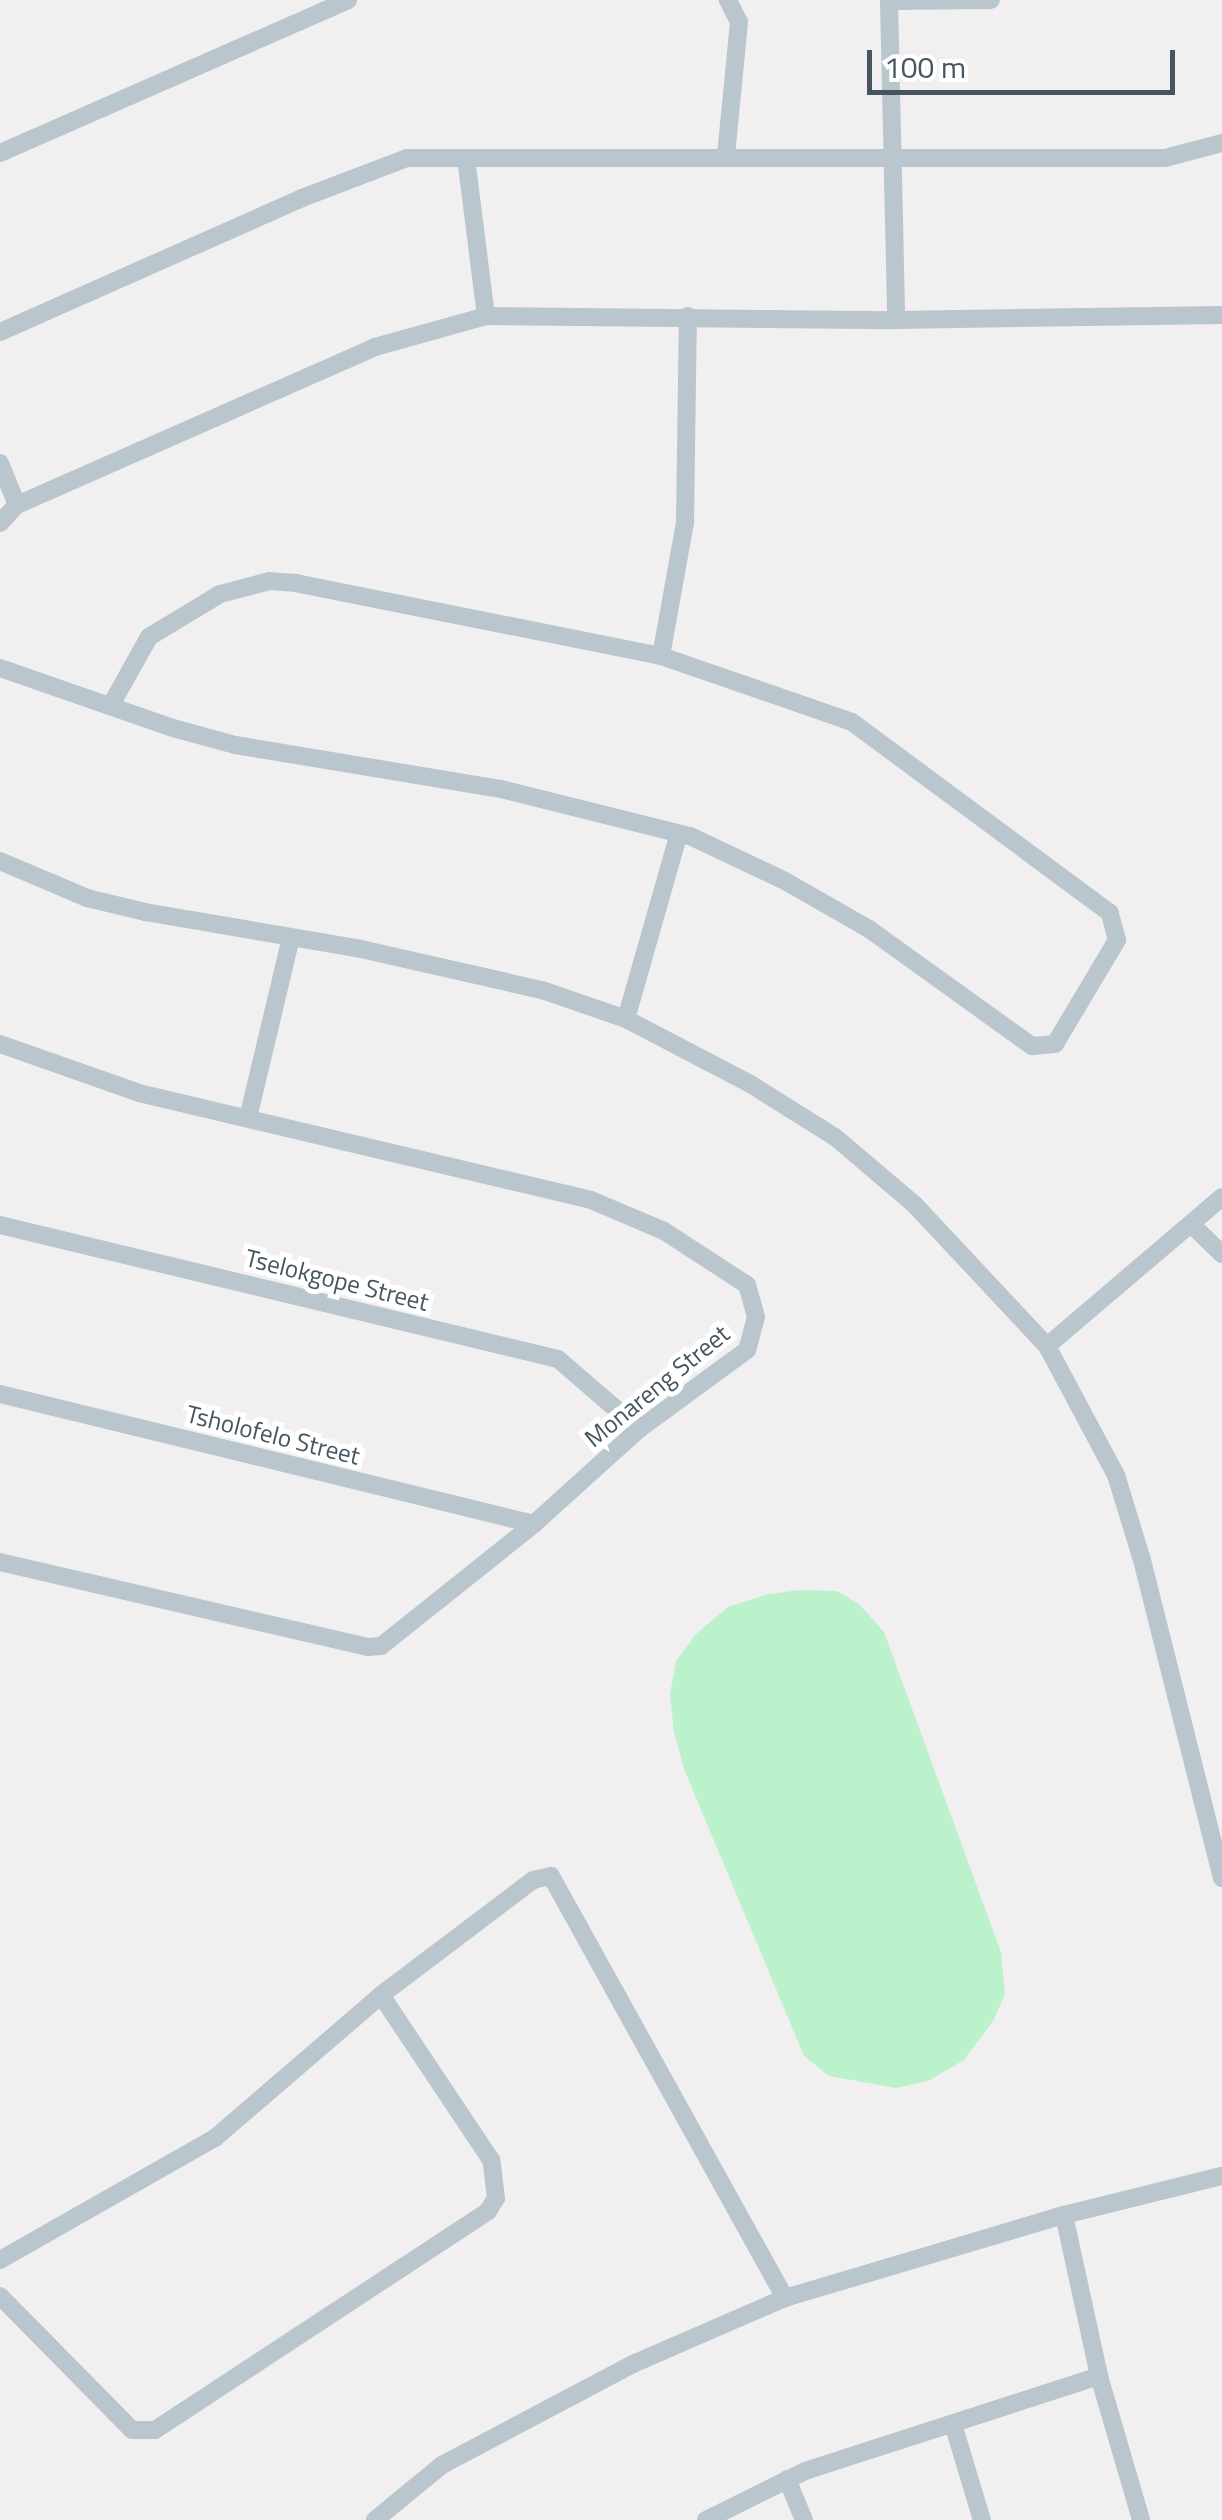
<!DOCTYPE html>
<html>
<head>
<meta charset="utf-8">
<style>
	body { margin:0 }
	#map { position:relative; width:1222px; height:2520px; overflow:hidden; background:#f2eff0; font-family:"Titillium Web",sans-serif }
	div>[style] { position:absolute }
	.green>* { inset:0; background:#bbf2cc }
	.street>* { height:18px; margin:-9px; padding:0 9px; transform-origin:9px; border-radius:9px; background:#bac6cd }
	span { translate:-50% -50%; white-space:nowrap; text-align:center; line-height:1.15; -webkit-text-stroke:10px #fff; paint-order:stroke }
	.street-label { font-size:25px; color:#46555f }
	.scale { position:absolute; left:867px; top:50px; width:308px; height:45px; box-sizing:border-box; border:5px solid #46555f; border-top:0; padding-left:12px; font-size:30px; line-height:35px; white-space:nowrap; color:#46555f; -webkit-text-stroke:8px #fff; paint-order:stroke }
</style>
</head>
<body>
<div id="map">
	<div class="green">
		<i style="clip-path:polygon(801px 1590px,837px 1591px,860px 1605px,884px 1632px,1001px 1952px,1005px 1994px,993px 2021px,964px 2060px,930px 2080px,896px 2088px,829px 2076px,804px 2056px,684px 1769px,674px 1732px,670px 1694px,676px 1661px,696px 1634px,728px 1607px,768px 1594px)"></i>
	</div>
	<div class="street">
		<i style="left:889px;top:0;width:320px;rotate:88.7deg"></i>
		<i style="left:889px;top:1px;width:102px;rotate:-0.6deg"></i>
		<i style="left:0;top:153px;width:380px;rotate:-23.7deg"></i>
		<i style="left:726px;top:155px;width:134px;rotate:-84.4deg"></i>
		<i style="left:739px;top:22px;width:25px;rotate:-117deg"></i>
		<i style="left:466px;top:158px;width:159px;rotate:82.8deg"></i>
		<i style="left:0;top:332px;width:330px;rotate:-23.9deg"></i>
		<i style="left:302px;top:198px;width:112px;rotate:-20.9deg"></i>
		<i style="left:407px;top:158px;width:758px"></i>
		<i style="left:1165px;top:158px;width:59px;rotate:-14.7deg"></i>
		<i style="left:0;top:463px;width:45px;rotate:68deg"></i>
		<i style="left:0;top:523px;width:25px;rotate:-47deg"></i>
		<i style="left:17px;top:505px;width:391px;rotate:-23.8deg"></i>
		<i style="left:375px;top:347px;width:115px;rotate:-15.6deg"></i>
		<i style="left:486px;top:316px;width:410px;rotate:0.6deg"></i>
		<i style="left:896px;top:320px;width:326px;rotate:-0.9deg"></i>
		<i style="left:661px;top:656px;width:135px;rotate:-79.8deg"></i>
		<i style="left:685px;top:523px;width:207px;rotate:-89.2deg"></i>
		<i style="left:0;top:668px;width:183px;rotate:19.1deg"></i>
		<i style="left:173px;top:728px;width:64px;rotate:15.3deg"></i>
		<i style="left:235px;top:745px;width:270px;rotate:9.4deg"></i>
		<i style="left:501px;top:789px;width:195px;rotate:14deg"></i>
		<i style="left:690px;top:836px;width:105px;rotate:25.3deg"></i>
		<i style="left:785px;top:881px;width:97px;rotate:29.7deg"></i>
		<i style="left:869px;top:929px;width:201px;rotate:35.7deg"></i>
		<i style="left:1032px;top:1046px;width:23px;rotate:-5deg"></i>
		<i style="left:1055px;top:1044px;width:121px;rotate:-59.2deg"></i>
		<i style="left:1117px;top:940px;width:28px;rotate:-105deg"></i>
		<i style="left:1110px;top:913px;width:321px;rotate:-143.5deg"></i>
		<i style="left:852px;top:722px;width:202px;rotate:-160.9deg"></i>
		<i style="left:661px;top:656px;width:371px;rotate:-168.7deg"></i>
		<i style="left:297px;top:583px;width:27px;rotate:-176deg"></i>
		<i style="left:270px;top:581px;width:52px;rotate:165.4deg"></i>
		<i style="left:220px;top:594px;width:83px;rotate:148.8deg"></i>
		<i style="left:149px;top:637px;width:78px;rotate:119.2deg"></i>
		<i style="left:0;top:861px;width:95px;rotate:23deg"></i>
		<i style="left:87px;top:898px;width:60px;rotate:13.6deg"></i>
		<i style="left:145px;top:912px;width:219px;rotate:9.7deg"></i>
		<i style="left:361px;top:949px;width:186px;rotate:12.8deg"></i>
		<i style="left:542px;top:990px;width:89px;rotate:19deg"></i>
		<i style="left:626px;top:1019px;width:142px;rotate:27.6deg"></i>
		<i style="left:752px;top:1085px;width:98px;rotate:32.1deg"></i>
		<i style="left:835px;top:1137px;width:104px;rotate:40.3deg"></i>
		<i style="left:914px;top:1204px;width:195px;rotate:46.9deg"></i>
		<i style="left:1047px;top:1346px;width:146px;rotate:61.9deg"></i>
		<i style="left:1116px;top:1475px;width:89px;rotate:73deg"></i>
		<i style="left:1142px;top:1560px;width:328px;rotate:75.9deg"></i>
		<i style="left:626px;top:1019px;width:193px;rotate:-74.1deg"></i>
		<i style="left:0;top:1044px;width:147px;rotate:19.4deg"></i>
		<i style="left:139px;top:1093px;width:464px;rotate:13.3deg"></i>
		<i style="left:591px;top:1200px;width:79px;rotate:23deg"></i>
		<i style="left:664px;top:1231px;width:99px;rotate:33deg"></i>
		<i style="left:747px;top:1285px;width:33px;rotate:74deg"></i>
		<i style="left:756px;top:1317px;width:34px;rotate:105deg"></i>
		<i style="left:747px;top:1350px;width:134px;rotate:143.8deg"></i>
		<i style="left:639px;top:1429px;width:142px;rotate:137.9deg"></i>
		<i style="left:534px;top:1524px;width:196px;rotate:141.4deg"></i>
		<i style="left:381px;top:1646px;width:13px;rotate:176deg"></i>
		<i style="left:368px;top:1647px;width:378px;rotate:-167deg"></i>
		<i style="left:248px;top:1118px;width:185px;rotate:-76.6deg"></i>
		<i style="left:1191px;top:1224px;width:43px;rotate:44.1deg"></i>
		<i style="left:0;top:1225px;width:574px;rotate:13.5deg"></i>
		<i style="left:558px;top:1359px;width:107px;rotate:40.8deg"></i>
		<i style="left:1047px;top:1346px;width:230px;rotate:-40.4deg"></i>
		<i style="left:0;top:1394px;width:550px;rotate:13.68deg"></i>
		<i style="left:1064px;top:2215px;width:165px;rotate:77.7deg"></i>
		<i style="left:1099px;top:2376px;width:150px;rotate:73.7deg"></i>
		<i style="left:0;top:2260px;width:247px;rotate:-29.6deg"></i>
		<i style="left:215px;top:2138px;width:219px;rotate:-40.7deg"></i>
		<i style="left:381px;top:1995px;width:191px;rotate:-37.1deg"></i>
		<i style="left:533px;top:1880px;width:18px;rotate:-13deg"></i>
		<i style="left:551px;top:1876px;width:483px;rotate:61deg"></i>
		<i style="left:0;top:2296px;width:188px;rotate:45.4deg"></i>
		<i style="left:132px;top:2430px;width:23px"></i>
		<i style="left:155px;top:2430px;width:399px;rotate:-33.3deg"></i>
		<i style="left:488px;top:2211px;width:15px;rotate:-58deg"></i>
		<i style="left:496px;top:2198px;width:38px;rotate:-97deg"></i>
		<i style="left:491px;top:2160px;width:198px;rotate:-123.7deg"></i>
		<i style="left:953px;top:2424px;width:100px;rotate:73.2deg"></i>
		<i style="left:787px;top:2479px;width:44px;rotate:67.5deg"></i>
		<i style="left:375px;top:2520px;width:87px;rotate:-39.4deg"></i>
		<i style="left:442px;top:2465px;width:216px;rotate:-27.9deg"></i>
		<i style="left:633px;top:2364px;width:166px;rotate:-23.5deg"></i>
		<i style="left:785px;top:2298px;width:291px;rotate:-16.6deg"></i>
		<i style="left:1064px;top:2215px;width:163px;rotate:-13.9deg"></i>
		<i style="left:706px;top:2520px;width:110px;rotate:-26.3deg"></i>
		<i style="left:805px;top:2471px;width:309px;rotate:-17.9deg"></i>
	</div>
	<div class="street-label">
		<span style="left:337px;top:1280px;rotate:14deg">Tselokgope Street</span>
		<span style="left:657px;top:1386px;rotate:-39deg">Monareng Street</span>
		<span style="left:273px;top:1435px;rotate:14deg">Tsholofelo Street</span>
	</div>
	<div class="scale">100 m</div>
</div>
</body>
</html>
